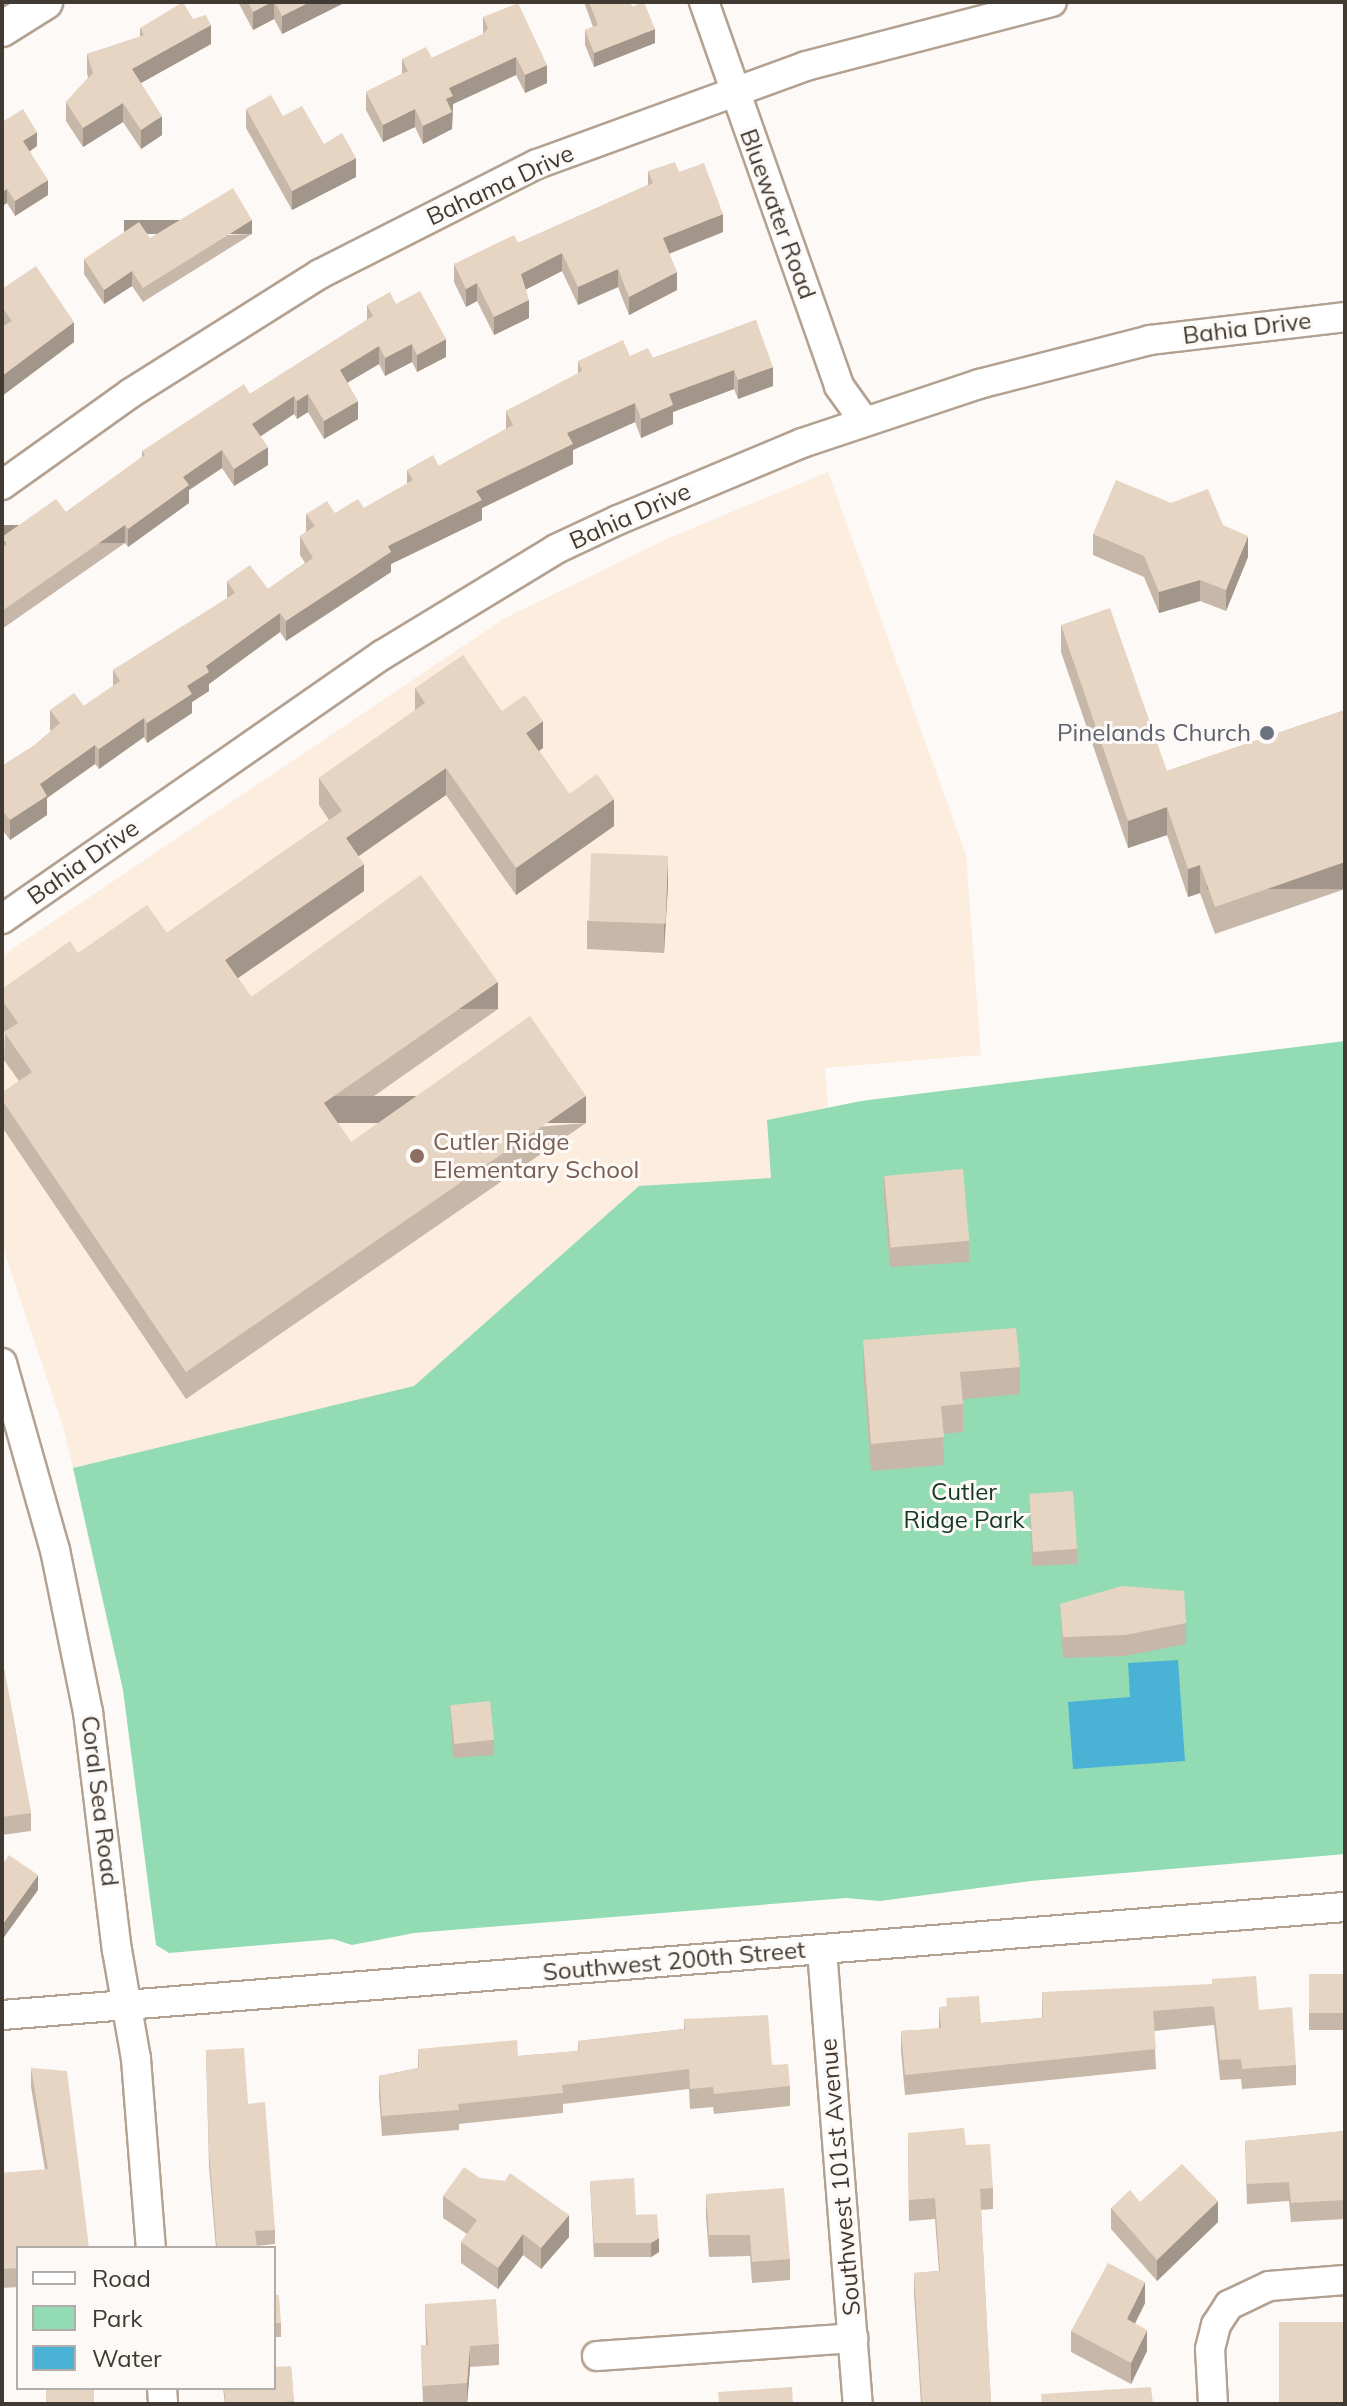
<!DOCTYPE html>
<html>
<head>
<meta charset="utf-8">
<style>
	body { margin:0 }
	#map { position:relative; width:1347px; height:2406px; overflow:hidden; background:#fdf9f6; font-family:Mulish,sans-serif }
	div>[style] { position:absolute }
	.built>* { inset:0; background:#fceddf }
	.green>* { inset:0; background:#93dcb3 }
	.water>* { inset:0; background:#4ab2d5 }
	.roads { filter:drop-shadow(2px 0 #b3a191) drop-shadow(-2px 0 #b3a191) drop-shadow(0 2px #b3a191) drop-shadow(0 -2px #b3a191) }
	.minor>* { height:28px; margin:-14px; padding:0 14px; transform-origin:14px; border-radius:14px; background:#fff }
	.tertiary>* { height:34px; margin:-17px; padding:0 17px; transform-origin:17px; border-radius:17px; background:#fff }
	.wall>* { inset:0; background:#c7b7a9; transform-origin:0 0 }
	.shaded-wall>* { inset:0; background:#a29589; transform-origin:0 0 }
	.building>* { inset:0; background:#e7d5c4; transform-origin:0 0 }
	.dots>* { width:22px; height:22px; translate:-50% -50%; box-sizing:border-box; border:4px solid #fdf9f6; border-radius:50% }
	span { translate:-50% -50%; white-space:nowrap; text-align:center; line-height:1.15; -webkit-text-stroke:6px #fdf9f6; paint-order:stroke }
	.street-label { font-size:24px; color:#413a33 }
	.worship-label { font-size:24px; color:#5b616d }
	.right { translate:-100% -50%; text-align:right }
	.education-label { font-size:24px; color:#785e54 }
	.left { translate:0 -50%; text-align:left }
	.park-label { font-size:24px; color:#123826 }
	.frame { position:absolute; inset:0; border:4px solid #413a33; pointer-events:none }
	.legend { position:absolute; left:16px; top:2246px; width:260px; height:144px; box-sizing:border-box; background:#fdf9f6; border:2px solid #b2ada8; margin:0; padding:10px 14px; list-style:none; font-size:24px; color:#413a33 }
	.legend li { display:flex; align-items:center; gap:16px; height:40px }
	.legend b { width:40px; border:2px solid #b2ada8 }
</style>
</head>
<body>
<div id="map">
	<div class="built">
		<i style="clip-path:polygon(828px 472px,966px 855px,981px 1055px,825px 1068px,887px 1888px,97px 1567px,63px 1426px,2px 1245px,2px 956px,505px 618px,669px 538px)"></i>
	</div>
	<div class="green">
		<i style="clip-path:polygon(1345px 1041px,1345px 1854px,1031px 1881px,880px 1901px,846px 1898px,414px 1933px,352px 1945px,333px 1939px,169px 1953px,156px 1945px,123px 1690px,73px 1468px,414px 1386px,639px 1186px,771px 1178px,767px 1120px,861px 1101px)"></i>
	</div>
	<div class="water">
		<i style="clip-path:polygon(1178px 1660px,1185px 1761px,1073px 1769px,1068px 1702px,1130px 1697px,1128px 1663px)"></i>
	</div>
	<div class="roads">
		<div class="minor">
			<i style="left:704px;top:2px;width:407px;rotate:70.6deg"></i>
			<i style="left:839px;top:386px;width:43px;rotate:54.5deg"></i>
			<i style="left:2px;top:485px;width:158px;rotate:-35.5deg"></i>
			<i style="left:131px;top:393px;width:223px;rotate:-32.2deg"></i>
			<i style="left:320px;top:274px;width:243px;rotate:-26.9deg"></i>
			<i style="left:537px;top:164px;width:286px;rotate:-20deg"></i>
			<i style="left:806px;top:66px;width:254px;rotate:-14.6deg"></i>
			<i style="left:2px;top:919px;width:463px;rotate:-34.8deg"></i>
			<i style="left:382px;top:655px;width:204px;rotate:-31.3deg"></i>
			<i style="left:556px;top:549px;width:68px;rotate:-25.1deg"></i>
			<i style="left:618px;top:520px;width:199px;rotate:-22.7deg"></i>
			<i style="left:802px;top:443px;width:187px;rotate:-18.4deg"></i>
			<i style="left:979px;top:384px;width:177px;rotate:-14.4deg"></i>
			<i style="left:1150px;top:340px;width:196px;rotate:-6.7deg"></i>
			<i style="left:2px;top:1363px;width:194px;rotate:74.2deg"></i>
			<i style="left:55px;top:1550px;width:165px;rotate:78.5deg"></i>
			<i style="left:88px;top:1712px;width:240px;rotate:83.1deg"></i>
			<i style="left:117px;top:1950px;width:111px;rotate:80.1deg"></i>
			<i style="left:136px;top:2059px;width:190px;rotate:85.5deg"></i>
			<i style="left:822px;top:1950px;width:455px;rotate:85.5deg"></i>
			<i style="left:2px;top:2015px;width:1347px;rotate:-4.6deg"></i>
			<i style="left:597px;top:2356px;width:257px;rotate:-4deg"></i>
			<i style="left:162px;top:2388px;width:16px;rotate:86deg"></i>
			<i style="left:1213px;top:2404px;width:55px;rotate:-93.1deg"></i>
			<i style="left:1210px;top:2349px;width:25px;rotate:-76deg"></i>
			<i style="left:1216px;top:2325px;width:24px;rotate:-57deg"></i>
			<i style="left:1229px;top:2305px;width:44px;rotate:-25.4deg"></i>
			<i style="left:1269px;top:2286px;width:76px;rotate:-4.5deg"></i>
		</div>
		<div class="tertiary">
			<i style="left:2px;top:29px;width:51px;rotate:-32.1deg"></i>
		</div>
	</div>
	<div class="wall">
		<i style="clip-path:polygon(238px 2px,346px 2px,282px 34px,274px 19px,253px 30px)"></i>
		<i style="clip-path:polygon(584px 2px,629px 2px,655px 43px,594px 67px,585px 45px,585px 30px,593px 27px)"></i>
		<i style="clip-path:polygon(483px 17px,547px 83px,525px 93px,516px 75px,453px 104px,452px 129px,423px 144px,415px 127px,383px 142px,366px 110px,366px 92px,402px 74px,402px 59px,432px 58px,483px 34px)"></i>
		<i style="clip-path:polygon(193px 19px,211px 44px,141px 83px,162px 135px,141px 149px,123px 122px,83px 147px,66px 121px,66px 102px,88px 78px,87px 73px,87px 54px,140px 37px,140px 28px)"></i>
		<i style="clip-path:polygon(246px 109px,283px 116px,324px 144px,356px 177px,292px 210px,246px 128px)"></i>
		<i style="clip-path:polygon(2px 122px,37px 146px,30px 151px,48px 195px,15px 216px,7px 203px,2px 206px)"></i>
		<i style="clip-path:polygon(648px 171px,679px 172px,723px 232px,669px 254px,677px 290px,629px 315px,618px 287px,578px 305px,562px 271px,526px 289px,529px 318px,494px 335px,477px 301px,466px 307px,454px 282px,454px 264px,518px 243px,648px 185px)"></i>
		<i style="clip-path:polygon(252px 234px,143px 302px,132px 286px,104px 304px,84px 274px,84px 259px,150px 238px)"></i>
		<i style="clip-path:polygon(2px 289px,74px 342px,2px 396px)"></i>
		<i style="clip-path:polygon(396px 304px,446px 357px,417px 372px,412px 362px,385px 376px,379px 364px,347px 383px,358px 419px,324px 439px,308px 412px,297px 419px,294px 414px,260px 436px,268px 465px,234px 486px,222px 468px,189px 490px,189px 503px,128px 547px,125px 543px,2px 629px,2px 537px,66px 512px,142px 457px,142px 451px,250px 394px,367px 320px,367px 305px)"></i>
		<i style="clip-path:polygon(756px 320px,773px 386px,738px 399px,734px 389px,673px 412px,673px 424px,641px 438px,635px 422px,573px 450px,573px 464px,482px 508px,482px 520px,391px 564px,391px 572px,286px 641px,280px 632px,209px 684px,209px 691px,192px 702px,192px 713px,147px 743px,144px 737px,99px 769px,95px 764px,47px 798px,47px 815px,10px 840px,4px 832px,2px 834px,2px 766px,35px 745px,51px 731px,50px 729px,50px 710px,84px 706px,113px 686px,113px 670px,227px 599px,227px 581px,268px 589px,305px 563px,300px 555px,300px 536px,306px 532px,306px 514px,335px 513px,364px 508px,407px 484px,407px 470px,439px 466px,506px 429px,506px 411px,578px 374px,578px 361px,630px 356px,653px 358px)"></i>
		<i style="clip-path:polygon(1223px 525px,1248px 557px,1226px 611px,1200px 601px,1159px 613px,1144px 577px,1093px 555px,1093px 534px)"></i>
		<i style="clip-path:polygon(1061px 625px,1167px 771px,1345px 710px,1345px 889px,1215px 934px,1200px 893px,1188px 897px,1167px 835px,1128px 848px,1061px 652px)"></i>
		<i style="clip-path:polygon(415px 688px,502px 711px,543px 748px,539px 751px,569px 794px,614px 826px,516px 895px,446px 795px,358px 856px,364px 891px,238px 978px,251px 997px,498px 1009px,337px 1122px,351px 1142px,586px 1123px,186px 1399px,2px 1127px,2px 1093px,19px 1081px,4px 1060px,5px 1032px,2px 1028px,2px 989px,78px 953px,167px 933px,329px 820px,319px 805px,319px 778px,415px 711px)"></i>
		<i style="clip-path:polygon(668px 884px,664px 953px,587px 949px,587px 921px)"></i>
		<i style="clip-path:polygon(884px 1176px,969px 1241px,969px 1262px,890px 1267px,884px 1197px)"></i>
		<i style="clip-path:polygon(863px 1340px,1020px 1367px,1020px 1394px,963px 1399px,963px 1432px,943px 1434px,944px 1465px,871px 1471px,863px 1368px)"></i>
		<i style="clip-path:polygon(1029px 1494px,1077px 1549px,1077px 1564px,1032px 1566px)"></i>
		<i style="clip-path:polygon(1060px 1604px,1186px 1623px,1186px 1644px,1125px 1656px,1063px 1658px)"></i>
		<i style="clip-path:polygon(2px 1658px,31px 1813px,31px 1831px,2px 1835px)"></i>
		<i style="clip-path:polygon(450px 1705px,494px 1740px,494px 1755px,453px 1758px)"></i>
		<i style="left:1345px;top:1974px;width:56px;height:36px;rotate:90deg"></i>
		<i style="clip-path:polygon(1042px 1992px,1259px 2010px,1296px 2065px,1296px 2085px,1242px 2089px,1241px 2079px,1220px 2080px,1214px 2025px,1154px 2031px,1156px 2069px,905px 2095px,901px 2051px,901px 2031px,939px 2029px,939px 2007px,981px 2023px,1042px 2018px)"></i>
		<i style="clip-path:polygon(684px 2019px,772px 2065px,790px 2086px,790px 2106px,714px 2114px,713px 2107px,690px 2109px,689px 2089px,563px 2104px,563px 2113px,459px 2124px,459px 2130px,382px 2136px,379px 2096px,379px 2076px,418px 2068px,418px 2049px,518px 2056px,578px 2051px,578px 2041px,684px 2029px)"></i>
		<i style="clip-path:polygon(206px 2050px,248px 2104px,275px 2230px,275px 2244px,256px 2246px,257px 2248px,216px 2248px,209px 2166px)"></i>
		<i style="clip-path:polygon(31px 2068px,89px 2248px,18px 2248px,18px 2287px,2px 2288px,2px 2173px,45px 2170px,31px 2087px)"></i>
		<i style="clip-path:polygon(1345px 2131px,1345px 2219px,1291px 2222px,1289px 2201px,1247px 2204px,1245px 2141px)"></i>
		<i style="clip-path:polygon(908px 2133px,966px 2145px,993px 2188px,993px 2209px,981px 2210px,991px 2404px,921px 2404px,914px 2294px,914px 2273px,939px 2271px,935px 2219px,909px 2221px)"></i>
		<i style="clip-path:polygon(480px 2178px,569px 2237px,541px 2269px,523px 2255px,498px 2289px,461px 2263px,461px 2242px,467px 2234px,443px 2218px,443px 2196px)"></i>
		<i style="clip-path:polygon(590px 2181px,636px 2215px,659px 2252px,651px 2257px,594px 2257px)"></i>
		<i style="clip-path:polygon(706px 2194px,790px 2259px,790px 2280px,752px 2283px,750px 2256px,709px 2257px,706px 2216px)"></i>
		<i style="clip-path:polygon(1140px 2202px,1218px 2222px,1157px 2281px,1111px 2229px,1111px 2208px)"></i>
		<i style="clip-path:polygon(274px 2295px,281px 2323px,281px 2337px,274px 2337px)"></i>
		<i style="clip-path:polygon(1145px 2303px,1135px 2323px,1147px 2351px,1131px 2384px,1071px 2352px,1071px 2331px)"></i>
		<i style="clip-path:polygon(425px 2304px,499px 2344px,499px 2365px,470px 2367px,467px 2404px,423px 2404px,421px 2345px,426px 2345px)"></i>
		<i style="clip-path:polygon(1279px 2325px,1345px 2404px,1284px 2404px,1279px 2346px)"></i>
		<i style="clip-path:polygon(291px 2366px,294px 2404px,225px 2404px,223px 2388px,274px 2388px)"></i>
	</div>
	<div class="shaded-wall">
		<i style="clip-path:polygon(272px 2px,274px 2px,274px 19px,253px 30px,253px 12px)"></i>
		<i style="clip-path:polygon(310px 2px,346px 2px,282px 34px,282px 16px)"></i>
		<i style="clip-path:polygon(211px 25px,211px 44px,132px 88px,132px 69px)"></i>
		<i style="clip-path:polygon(655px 29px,655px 43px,594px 67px,594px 53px)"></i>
		<i style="clip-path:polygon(516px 57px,516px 75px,453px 104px,452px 129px,423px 144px,423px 126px,446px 99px,449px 88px)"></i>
		<i style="clip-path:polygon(547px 65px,547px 83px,525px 93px,525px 75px)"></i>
		<i style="clip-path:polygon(123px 103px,123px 122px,83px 147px,83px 128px)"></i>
		<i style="clip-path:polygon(415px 109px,415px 127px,383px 142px,383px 125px)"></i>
		<i style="clip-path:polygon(162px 116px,162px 135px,141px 149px,141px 130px)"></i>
		<i style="clip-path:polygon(37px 132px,37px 146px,23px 156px,23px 141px)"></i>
		<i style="clip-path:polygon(356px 158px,356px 177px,292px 210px,292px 191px)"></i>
		<i style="clip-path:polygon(48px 180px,48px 195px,15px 216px,15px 201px)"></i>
		<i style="clip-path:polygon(7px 189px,7px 203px,2px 206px,2px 192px)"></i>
		<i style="clip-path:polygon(723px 214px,723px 232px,663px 256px,663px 238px)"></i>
		<i style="left:252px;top:220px;width:14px;height:128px;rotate:90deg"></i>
		<i style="clip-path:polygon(562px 253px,562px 271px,521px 292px,521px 274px)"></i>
		<i style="clip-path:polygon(618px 269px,618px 287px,578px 305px,578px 287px)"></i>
		<i style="clip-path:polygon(132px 271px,132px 286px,104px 304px,104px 290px)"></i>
		<i style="clip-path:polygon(677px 272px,677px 290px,629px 315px,629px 297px)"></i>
		<i style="clip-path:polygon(477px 283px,477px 301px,466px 307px,466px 289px)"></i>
		<i style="clip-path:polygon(529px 300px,529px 318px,494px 335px,494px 317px)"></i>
		<i style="clip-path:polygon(74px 322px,74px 342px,2px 396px,2px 376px)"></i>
		<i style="clip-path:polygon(446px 339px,446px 357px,417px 372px,417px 355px)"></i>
		<i style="clip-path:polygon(412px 344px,412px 362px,385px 376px,385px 358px)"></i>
		<i style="clip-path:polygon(379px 346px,379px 364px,340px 387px,340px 370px)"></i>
		<i style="clip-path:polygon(773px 367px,773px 386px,738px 399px,738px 380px)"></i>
		<i style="clip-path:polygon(734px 370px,734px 389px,673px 412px,673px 424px,641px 438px,641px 419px,669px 394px)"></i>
		<i style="clip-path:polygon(308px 394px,308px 412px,297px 419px,297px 401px)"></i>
		<i style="clip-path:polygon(294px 396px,294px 414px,252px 442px,252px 424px)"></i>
		<i style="clip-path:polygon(358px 401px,358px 419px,324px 439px,324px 421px)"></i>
		<i style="clip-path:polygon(635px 403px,635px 422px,573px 450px,573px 464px,482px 508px,482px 520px,391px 564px,391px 572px,286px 641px,286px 621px,388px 546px,567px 433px)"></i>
		<i style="clip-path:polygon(268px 447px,268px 465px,234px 486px,234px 469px)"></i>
		<i style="clip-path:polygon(222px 450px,222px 468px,189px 490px,189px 503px,128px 547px,128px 529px,183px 477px)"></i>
		<i style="left:125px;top:525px;width:18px;height:150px;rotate:90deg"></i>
		<i style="clip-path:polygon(1248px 536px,1248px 557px,1226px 611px,1226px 590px)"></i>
		<i style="clip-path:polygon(1200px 580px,1200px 601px,1159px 613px,1159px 592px)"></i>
		<i style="clip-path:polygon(280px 613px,280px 632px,209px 684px,209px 691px,192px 702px,192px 713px,147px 743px,147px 723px,206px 666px)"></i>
		<i style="clip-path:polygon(144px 718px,144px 737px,99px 769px,99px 749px)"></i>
		<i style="clip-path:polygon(543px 721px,543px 748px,526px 760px,526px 733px)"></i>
		<i style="clip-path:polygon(95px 745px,95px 764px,47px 798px,47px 815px,10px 840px,10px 820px,40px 784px)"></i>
		<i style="clip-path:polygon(446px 768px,446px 795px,346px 865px,346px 838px)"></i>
		<i style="clip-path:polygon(614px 799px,614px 826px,516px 895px,516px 868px)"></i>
		<i style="clip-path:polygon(1167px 807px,1167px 835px,1128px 848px,1128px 821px)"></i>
		<i style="clip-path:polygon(4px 813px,4px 832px,2px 834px,2px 814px)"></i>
		<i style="clip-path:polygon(668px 856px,668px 884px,664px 953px,664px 926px)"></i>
		<i style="left:1345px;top:862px;width:27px;height:138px;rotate:90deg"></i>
		<i style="clip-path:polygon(364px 864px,364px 891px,225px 987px,225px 960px)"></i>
		<i style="clip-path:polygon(1200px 865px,1200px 893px,1188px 897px,1188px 869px)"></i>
		<i style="left:498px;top:982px;width:27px;height:212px;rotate:90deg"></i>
		<i style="left:586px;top:1096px;width:27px;height:486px;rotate:90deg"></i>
		<i style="clip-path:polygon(38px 1875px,38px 1890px,2px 1940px,2px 1925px)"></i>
		<i style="clip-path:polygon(1218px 2201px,1218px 2222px,1157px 2281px,1157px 2260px)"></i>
		<i style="clip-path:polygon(569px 2215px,569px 2237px,541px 2269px,541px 2248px)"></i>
		<i style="clip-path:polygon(523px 2234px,523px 2255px,498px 2289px,498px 2268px)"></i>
		<i style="clip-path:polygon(659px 2238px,659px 2252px,651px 2257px,651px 2243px)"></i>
		<i style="clip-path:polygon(1145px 2282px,1145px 2303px,1127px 2340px,1127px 2319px)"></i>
		<i style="clip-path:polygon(1147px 2330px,1147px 2351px,1131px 2384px,1131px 2363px)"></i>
		<i style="clip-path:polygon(470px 2346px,470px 2367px,467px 2404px,467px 2383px)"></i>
	</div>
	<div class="building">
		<i style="clip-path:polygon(183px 2px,193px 19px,206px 15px,211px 25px,132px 69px,162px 116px,141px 130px,123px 103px,83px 128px,66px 102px,93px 73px,87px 54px,144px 35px,140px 28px)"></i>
		<i style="clip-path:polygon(248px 2px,272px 2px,253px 12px)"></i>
		<i style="clip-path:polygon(275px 2px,310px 2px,282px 16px)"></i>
		<i style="clip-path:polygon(589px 2px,629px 2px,631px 7px,644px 2px,655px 29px,594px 53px,585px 30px,598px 25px)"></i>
		<i style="clip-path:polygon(518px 3px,547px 65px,525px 75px,516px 57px,449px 88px,453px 96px,446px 99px,452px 112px,423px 126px,415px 109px,383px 125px,366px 92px,408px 71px,402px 59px,426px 47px,432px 58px,483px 34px,488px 28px,483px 17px)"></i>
		<i style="clip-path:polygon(271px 95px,283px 116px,302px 106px,324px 144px,342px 133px,356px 158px,292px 191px,246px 109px)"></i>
		<i style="clip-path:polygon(23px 109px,37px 132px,23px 141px,48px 180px,15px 201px,7px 189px,2px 192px,2px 122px)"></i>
		<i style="clip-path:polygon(675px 162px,679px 172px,704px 163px,723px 214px,663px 238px,677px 272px,629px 297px,618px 269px,578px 287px,562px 253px,521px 274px,529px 300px,494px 317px,477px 283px,466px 289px,454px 264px,514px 235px,518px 243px,653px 183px,648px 171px)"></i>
		<i style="clip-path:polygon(233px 188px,252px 220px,143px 288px,132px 271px,104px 290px,84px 259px,139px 222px,150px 238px)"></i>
		<i style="clip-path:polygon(36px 266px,74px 322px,2px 376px,2px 327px,12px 321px,2px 307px,2px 289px)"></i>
		<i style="clip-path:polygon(420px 291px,446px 339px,417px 355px,412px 344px,385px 358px,379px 346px,340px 370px,358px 401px,324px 421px,308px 394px,297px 401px,294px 396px,252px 424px,268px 447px,234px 469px,222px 450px,183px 477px,189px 485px,128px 529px,125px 525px,2px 611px,2px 548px,7px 545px,2px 537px,56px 499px,66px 512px,145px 455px,142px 451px,244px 384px,250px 394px,373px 316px,367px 305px,390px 292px,396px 304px)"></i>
		<i style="clip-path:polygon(756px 320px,773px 367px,738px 380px,734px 370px,669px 394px,673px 405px,641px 419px,635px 403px,567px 433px,573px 444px,476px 491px,482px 500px,388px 546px,391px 552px,286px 621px,280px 613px,206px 666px,209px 672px,187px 686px,192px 694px,147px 723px,144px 718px,99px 749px,95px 745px,40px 784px,47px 796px,10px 820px,4px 813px,2px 814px,2px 766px,35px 745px,60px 723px,50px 710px,74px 693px,84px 706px,120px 681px,113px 670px,235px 593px,227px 581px,250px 565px,268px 589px,313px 558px,300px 536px,315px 526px,306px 514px,327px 501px,335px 513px,358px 499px,364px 508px,413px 480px,407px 470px,433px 455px,439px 466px,513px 425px,506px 411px,582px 371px,578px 361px,623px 340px,630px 356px,648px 348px,653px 358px)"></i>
		<i style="clip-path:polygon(1116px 480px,1171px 503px,1208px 489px,1223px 525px,1248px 536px,1226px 590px,1200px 580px,1159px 592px,1144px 556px,1093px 534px)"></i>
		<i style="clip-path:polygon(1110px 608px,1167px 771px,1345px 710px,1345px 862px,1215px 907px,1200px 865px,1188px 869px,1167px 807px,1128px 821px,1061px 625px)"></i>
		<i style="clip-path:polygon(463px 655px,502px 711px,525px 695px,543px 721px,526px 733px,569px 794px,597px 774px,614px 799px,516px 868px,446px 768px,346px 838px,364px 864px,225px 960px,251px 997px,421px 875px,498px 982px,324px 1103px,351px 1142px,530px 1016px,586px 1096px,186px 1372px,2px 1100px,2px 1093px,32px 1072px,4px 1032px,18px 1023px,2px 1000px,2px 989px,70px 941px,78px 953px,147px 905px,167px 933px,342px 811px,319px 778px,425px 703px,415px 688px)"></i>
		<i style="left:591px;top:853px;width:77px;height:68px;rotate:2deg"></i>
		<i style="left:963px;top:1169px;width:72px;height:79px;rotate:85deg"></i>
		<i style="clip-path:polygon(1016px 1328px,1020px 1367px,960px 1372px,963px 1404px,941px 1406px,944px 1437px,871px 1444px,863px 1340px)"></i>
		<i style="left:1073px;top:1491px;width:58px;height:44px;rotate:86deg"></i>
		<i style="clip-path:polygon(1122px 1586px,1184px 1591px,1186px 1623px,1125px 1635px,1063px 1637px,1060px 1604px)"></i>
		<i style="clip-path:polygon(2px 1658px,31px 1813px,2px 1817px)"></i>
		<i style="left:490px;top:1701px;width:39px;height:40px;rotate:84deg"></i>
		<i style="clip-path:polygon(9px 1855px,38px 1875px,2px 1925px,2px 1865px)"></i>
		<i style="left:1345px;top:1974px;width:39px;height:36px;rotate:90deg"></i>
		<i style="clip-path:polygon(1256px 1976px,1259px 2010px,1292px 2007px,1296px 2065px,1242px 2069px,1241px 2059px,1220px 2060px,1214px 2006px,1153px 2011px,1156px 2049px,905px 2075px,901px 2031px,941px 2028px,939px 2007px,947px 2006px,946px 1998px,979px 1996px,981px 2023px,1043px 2018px,1042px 1992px,1212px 1984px,1212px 1979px)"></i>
		<i style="clip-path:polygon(768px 2015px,772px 2065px,788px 2064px,790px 2086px,714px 2094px,713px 2087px,690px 2089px,689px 2069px,562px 2085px,563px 2093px,458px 2104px,459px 2110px,382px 2116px,379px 2076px,419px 2068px,418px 2049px,517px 2040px,518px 2056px,579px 2051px,578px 2041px,685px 2029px,684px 2019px)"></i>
		<i style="clip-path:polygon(244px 2048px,248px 2104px,265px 2102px,275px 2230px,255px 2231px,257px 2248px,217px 2248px,209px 2152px,206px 2050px)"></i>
		<i style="clip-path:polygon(31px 2068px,67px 2071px,89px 2248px,18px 2248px,18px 2268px,2px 2269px,2px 2173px,48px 2169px)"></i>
		<i style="clip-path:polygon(964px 2128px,966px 2145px,990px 2144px,993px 2188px,980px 2189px,991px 2404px,922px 2404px,914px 2273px,940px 2271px,935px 2198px,909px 2200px,908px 2133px)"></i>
		<i style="clip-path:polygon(1345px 2131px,1345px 2200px,1291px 2203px,1289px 2182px,1247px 2184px,1245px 2141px)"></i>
		<i style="clip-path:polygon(1182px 2164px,1218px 2201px,1157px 2260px,1111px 2208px,1130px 2190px,1140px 2202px)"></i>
		<i style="clip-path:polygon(464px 2167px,480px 2178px,505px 2181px,510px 2173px,569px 2215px,541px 2248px,523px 2234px,498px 2268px,461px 2242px,477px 2220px,443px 2196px)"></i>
		<i style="clip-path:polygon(634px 2178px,636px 2215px,657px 2214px,659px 2238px,651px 2243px,594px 2243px,590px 2181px)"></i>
		<i style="clip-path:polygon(784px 2188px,790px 2259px,752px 2262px,750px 2235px,709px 2235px,706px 2194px)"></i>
		<i style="clip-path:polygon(1108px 2263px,1145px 2282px,1127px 2319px,1147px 2330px,1131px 2363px,1071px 2331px)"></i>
		<i style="clip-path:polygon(274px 2295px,279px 2295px,281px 2323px,274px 2323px)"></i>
		<i style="clip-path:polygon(496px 2299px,499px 2344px,470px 2346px,467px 2383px,423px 2386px,421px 2345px,428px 2345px,425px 2304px)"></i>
		<i style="left:1345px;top:2322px;width:82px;height:66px;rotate:90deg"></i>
		<i style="clip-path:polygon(291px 2366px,294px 2401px,257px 2404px,226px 2404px,224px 2388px,274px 2388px,274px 2367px)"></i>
		<i style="clip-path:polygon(792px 2387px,793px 2404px,719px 2404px,718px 2392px)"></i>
		<i style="clip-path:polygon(1151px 2387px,1153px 2404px,1042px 2404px,1041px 2394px)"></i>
		<i style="left:46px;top:2388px;width:48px;height:16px"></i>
	</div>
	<div class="dots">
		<i style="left:1267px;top:733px;background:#6b7280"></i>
		<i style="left:417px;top:1156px;background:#8d6e63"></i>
	</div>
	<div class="street-label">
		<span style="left:500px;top:185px;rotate:-25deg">Bahama Drive</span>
		<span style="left:778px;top:214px;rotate:70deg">Bluewater Road</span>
		<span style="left:1247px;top:328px;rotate:-7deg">Bahia Drive</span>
		<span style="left:630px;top:516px;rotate:-24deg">Bahia Drive</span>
		<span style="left:83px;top:862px;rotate:-35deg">Bahia Drive</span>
		<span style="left:100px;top:1801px;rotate:83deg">Coral Sea Road</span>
		<span style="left:674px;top:1961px;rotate:-5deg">Southwest 200th Street</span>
		<span style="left:840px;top:2177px;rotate:-95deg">Southwest 101st Avenue</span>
	</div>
	<div class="worship-label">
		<span class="right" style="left:1251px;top:733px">Pinelands Church</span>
	</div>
	<div class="education-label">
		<span class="left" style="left:433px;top:1156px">Cutler Ridge<br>Elementary School</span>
	</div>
	<div class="park-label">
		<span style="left:964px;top:1506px">Cutler<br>Ridge Park</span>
	</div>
	<div class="frame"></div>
	<ul class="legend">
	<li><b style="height:10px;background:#fff"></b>Road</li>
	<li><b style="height:22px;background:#93dcb3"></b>Park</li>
	<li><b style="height:22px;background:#4ab2d5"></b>Water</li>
	</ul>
</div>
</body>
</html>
